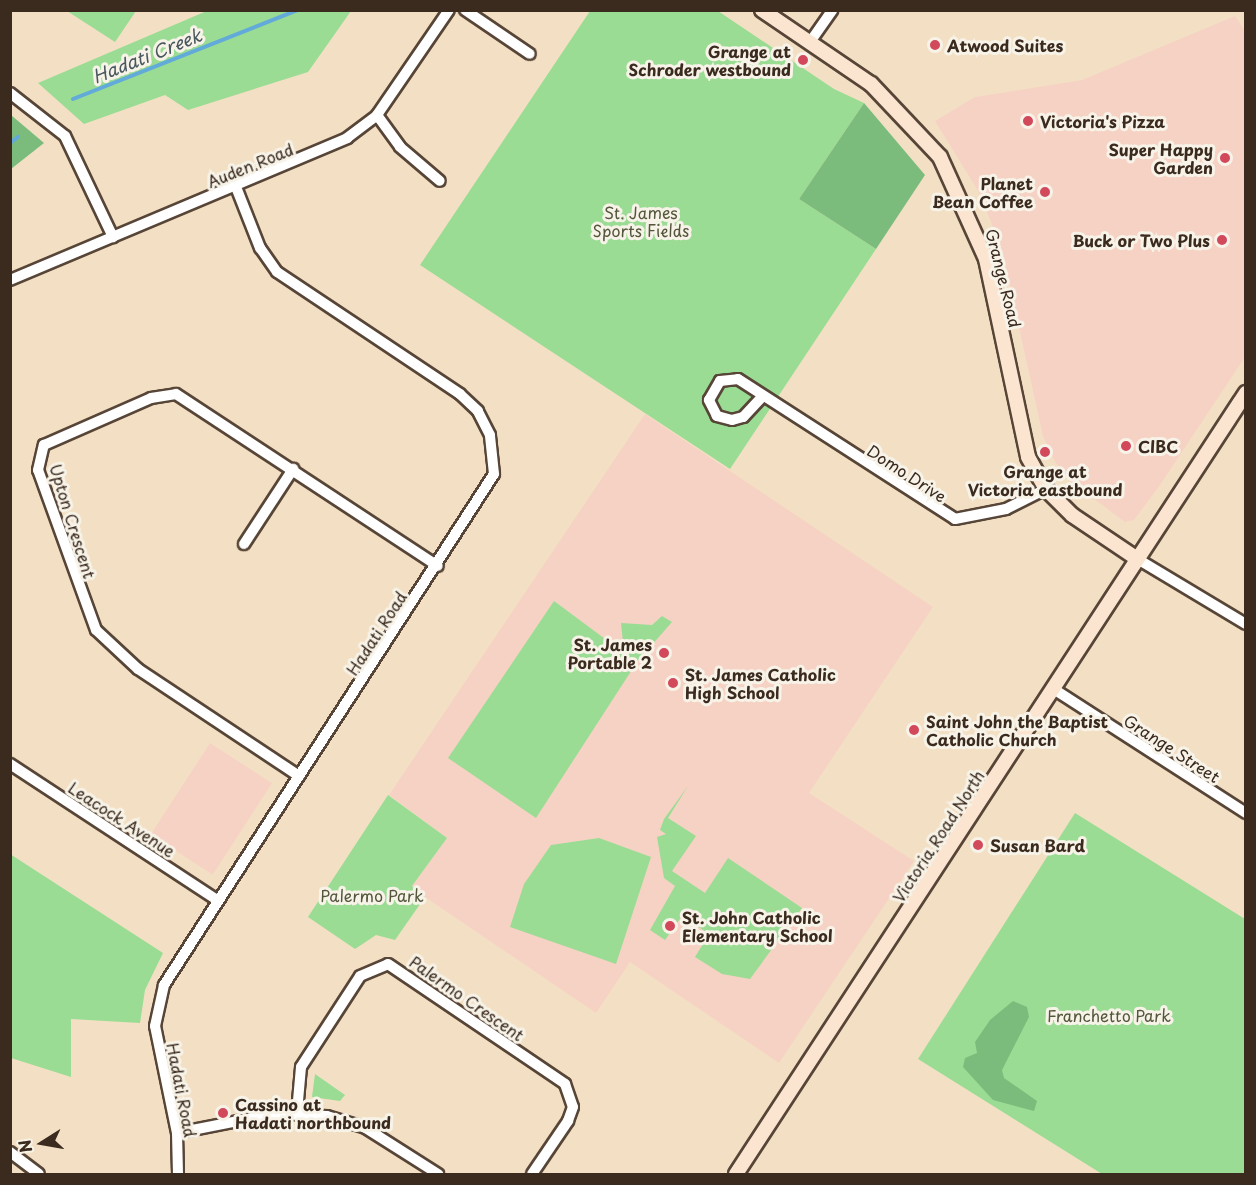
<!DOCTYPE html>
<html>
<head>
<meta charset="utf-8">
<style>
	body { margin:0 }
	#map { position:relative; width:1256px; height:1185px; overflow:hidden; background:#f3e0c4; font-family:"Playpen Sans",sans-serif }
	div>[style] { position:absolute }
	.built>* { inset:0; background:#f6d2c4; transform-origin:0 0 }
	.green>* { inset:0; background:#9adc93 }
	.forest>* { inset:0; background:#7bbc7d }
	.stream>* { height:4px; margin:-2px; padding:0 2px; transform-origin:2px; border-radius:2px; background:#62aad9 }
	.roads { filter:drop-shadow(2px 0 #574537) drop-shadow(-2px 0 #574537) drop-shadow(0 2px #574537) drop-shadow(0 -2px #574537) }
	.minor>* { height:10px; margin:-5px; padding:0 5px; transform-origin:5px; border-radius:5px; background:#fff }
	.secondary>* { height:14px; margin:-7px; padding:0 7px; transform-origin:7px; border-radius:7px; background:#fce5d0 }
	.dots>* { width:16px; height:16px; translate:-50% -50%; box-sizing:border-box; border:3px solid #f7f3e8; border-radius:50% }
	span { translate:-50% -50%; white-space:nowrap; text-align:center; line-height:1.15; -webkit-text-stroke:6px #f7f3e8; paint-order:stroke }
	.poi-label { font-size:16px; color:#3b2a1e; font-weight:700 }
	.left { translate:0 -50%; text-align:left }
	.right { translate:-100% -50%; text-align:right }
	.street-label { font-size:16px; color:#3b2a1e }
	.park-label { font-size:16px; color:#53563b }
	.water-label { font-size:18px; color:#49575f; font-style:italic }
	.frame { position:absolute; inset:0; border:12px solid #3b2a1e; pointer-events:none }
	.north { position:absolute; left:12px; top:1113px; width:60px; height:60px; -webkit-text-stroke:4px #f7f3e8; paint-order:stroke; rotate:259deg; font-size:16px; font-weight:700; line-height:24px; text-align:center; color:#3b2a1e }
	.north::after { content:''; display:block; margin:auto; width:21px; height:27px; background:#3b2a1e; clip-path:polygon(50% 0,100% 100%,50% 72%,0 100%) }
</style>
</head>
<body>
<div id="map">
	<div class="built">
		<i style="clip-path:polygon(1235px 16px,1246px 32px,1245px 357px,1160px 485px,1134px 520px,1125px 522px,1071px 482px,1055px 462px,1043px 436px,1002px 250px,980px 194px,935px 121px,975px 97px,1082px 80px)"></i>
		<i style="clip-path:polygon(645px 414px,933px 607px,809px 793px,914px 861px,779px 1063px,630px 962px,596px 1013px,425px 897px,412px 886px,447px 838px,389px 795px)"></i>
		<i style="left:210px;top:743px;width:74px;height:109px;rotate:33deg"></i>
	</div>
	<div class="green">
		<i style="clip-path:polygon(209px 10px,351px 11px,308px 72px,188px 110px,165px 95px,84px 124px,38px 83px)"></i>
		<i style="clip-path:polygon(67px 11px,136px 11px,115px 42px)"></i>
		<i style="clip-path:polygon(590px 11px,718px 11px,834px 89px,864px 103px,799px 199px,876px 249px,730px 469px,420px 265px)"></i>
		<i style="clip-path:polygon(554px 601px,624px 653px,621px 623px,652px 625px,662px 616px,672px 622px,637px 662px,536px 818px,448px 758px)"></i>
		<i style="clip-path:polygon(688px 786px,668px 818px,696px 836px,672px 871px,705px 893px,728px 858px,802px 908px,750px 979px,722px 974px,695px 957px,709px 934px,682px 916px,665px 940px,650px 930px,675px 886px,664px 878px,657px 837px,666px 834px,660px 830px,664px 819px)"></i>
		<i style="clip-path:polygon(388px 795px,447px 838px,412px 886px,425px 897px,395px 940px,376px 935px,355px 949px,308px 917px)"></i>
		<i style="clip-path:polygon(1075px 813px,1245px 919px,1245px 1174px,1102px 1174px,918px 1059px)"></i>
		<i style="clip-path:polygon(599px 838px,651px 857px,616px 964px,510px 927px,524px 884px,551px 845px)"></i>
		<i style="clip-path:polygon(10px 854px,163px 953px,145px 990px,140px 1023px,71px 1019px,71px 1077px,11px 1058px)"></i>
		<i style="clip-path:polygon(315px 1074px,345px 1095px,340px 1101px,312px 1097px)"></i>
	</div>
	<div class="forest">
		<i style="clip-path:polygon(864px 103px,925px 175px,876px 249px,799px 199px)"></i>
		<i style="clip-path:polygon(11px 115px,44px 143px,11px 169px)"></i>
		<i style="clip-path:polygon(1013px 1001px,1027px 1007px,1029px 1017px,1002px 1070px,1004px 1078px,1037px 1101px,1034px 1111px,993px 1100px,963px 1067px,965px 1058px,977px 1053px,975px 1042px,990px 1020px)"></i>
	</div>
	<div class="stream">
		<i style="left:73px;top:99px;width:242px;rotate:-21.6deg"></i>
		<i style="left:10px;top:143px;width:10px;rotate:-37deg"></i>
	</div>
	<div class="roads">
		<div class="minor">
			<i style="left:465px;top:10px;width:78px;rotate:34.1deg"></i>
			<i style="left:810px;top:42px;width:39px;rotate:-55deg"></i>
			<i style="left:10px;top:93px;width:70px;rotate:38deg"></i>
			<i style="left:65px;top:136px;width:112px;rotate:64.6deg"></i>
			<i style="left:377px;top:115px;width:39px;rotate:54deg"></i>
			<i style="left:400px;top:147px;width:52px;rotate:40.4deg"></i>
			<i style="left:10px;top:280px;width:366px;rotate:-22.8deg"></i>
			<i style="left:347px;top:138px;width:38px;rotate:-37deg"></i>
			<i style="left:377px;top:115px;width:127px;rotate:-55.6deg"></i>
			<i style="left:761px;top:398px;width:26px;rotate:133deg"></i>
			<i style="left:743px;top:417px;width:11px;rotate:165deg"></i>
			<i style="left:732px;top:420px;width:16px;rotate:-165deg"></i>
			<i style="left:717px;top:416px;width:18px;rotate:-117deg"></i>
			<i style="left:709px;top:400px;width:22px;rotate:-60deg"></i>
			<i style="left:720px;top:381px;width:18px;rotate:-6deg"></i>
			<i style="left:738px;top:379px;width:258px;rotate:32.8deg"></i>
			<i style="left:955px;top:519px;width:52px;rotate:-11.1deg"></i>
			<i style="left:1006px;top:509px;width:45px;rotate:-26.6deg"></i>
			<i style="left:244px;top:544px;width:90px;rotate:-56.8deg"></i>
			<i style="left:1136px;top:558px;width:128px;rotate:31deg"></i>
			<i style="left:1052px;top:688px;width:231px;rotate:32.8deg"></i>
			<i style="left:10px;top:764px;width:248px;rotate:33.3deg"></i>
			<i style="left:299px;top:776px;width:193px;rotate:-146.4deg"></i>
			<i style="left:138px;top:669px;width:57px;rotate:-137.1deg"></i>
			<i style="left:96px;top:630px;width:170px;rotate:-109.9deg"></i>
			<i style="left:38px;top:470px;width:26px;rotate:-77deg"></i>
			<i style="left:44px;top:445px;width:117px;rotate:-23.7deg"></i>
			<i style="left:151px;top:398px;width:25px;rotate:-9deg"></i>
			<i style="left:176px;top:394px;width:313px;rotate:33.3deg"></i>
			<i style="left:297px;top:1112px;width:45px;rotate:-84.9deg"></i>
			<i style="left:301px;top:1067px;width:108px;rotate:-57deg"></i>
			<i style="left:360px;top:976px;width:30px;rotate:-23deg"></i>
			<i style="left:388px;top:964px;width:214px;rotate:34.1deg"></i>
			<i style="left:565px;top:1084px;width:24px;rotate:71deg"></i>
			<i style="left:573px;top:1107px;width:15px;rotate:110deg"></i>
			<i style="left:568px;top:1121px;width:64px;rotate:124.2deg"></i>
			<i style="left:177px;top:1133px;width:99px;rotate:-11.1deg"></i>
			<i style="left:274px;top:1114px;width:53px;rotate:2.2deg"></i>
			<i style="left:327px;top:1116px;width:39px;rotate:17deg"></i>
			<i style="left:364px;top:1127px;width:88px;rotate:32.4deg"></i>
			<i style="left:10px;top:1152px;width:36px;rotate:37deg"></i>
			<i style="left:178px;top:1174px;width:41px;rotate:-91.4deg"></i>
			<i style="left:177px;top:1133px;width:109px;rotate:-101.6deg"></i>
			<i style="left:155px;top:1026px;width:42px;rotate:-77.6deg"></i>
			<i style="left:164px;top:985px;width:608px;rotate:-57.15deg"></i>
			<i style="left:494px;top:474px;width:39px;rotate:-96deg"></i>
			<i style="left:490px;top:435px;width:27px;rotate:-117deg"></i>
			<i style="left:478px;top:411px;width:25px;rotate:-137deg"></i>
			<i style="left:460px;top:394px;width:220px;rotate:-146.3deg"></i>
			<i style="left:277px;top:272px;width:29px;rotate:-125deg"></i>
			<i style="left:260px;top:248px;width:66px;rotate:-111.5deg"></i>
		</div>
		<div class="secondary">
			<i style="left:762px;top:10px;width:132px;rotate:34.2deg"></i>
			<i style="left:871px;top:84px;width:100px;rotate:46.6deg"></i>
			<i style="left:940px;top:157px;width:112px;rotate:65.7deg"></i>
			<i style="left:986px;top:259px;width:202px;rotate:78deg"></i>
			<i style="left:1028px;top:457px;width:37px;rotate:61deg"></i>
			<i style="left:1046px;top:489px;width:37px;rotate:45deg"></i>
			<i style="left:1072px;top:515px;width:77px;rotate:33.9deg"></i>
			<i style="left:736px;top:1174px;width:933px;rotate:-56.86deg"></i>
		</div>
	</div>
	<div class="dots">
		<i style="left:935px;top:45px;background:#d1495b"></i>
		<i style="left:803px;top:60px;background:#d1495b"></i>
		<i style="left:1028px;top:121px;background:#d1495b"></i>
		<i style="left:1225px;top:158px;background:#d1495b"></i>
		<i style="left:1045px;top:192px;background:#d1495b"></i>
		<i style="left:1222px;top:240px;background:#d1495b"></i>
		<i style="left:1126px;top:446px;background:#d1495b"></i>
		<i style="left:1045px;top:452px;background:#d1495b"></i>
		<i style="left:664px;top:653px;background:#d1495b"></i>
		<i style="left:673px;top:683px;background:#d1495b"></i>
		<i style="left:914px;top:730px;background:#d1495b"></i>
		<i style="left:978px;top:845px;background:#d1495b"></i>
		<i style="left:670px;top:926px;background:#d1495b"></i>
		<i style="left:223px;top:1113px;background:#d1495b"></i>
	</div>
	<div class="poi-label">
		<span class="left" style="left:947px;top:45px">Atwood Suites</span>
		<span class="right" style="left:791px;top:60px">Grange at<br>Schroder westbound</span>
		<span class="left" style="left:1040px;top:121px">Victoria's Pizza</span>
		<span class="right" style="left:1213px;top:158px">Super Happy<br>Garden</span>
		<span class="right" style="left:1033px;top:192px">Planet<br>Bean Coffee</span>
		<span class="right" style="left:1210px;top:240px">Buck or Two Plus</span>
		<span class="left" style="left:1138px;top:446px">CIBC</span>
		<span style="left:1045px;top:480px">Grange at<br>Victoria eastbound</span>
		<span class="right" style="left:652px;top:653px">St. James<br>Portable 2</span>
		<span class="left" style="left:685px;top:683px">St. James Catholic<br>High School</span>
		<span class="left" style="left:926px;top:730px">Saint John the Baptist<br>Catholic Church</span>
		<span class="left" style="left:990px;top:845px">Susan Bard</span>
		<span class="left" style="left:682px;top:926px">St. John Catholic<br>Elementary School</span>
		<span class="left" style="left:235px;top:1113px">Cassino at<br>Hadati northbound</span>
	</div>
	<div class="street-label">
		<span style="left:250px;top:165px;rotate:-22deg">Auden Road</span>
		<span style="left:1004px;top:278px;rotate:76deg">Grange Road</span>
		<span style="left:907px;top:473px;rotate:33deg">Domo Drive</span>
		<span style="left:73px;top:521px;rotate:73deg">Upton Crescent</span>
		<span style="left:376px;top:633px;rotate:-57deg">Hadati Road</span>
		<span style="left:1172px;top:748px;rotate:33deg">Grange Street</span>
		<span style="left:122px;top:819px;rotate:33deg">Leacock Avenue</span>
		<span style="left:938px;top:836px;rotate:-57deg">Victoria Road North</span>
		<span style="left:467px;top:998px;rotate:35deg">Palermo Crescent</span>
		<span style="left:182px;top:1090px;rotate:79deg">Hadati Road</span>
	</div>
	<div class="park-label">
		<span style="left:641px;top:221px">St. James<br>Sports Fields</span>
		<span style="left:372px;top:895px">Palermo Park</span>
		<span style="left:1109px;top:1015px">Franchetto Park</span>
	</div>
	<div class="water-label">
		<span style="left:147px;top:56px;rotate:-22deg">Hadati Creek</span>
	</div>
	<div class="frame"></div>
	<div class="north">N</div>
</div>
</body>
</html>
